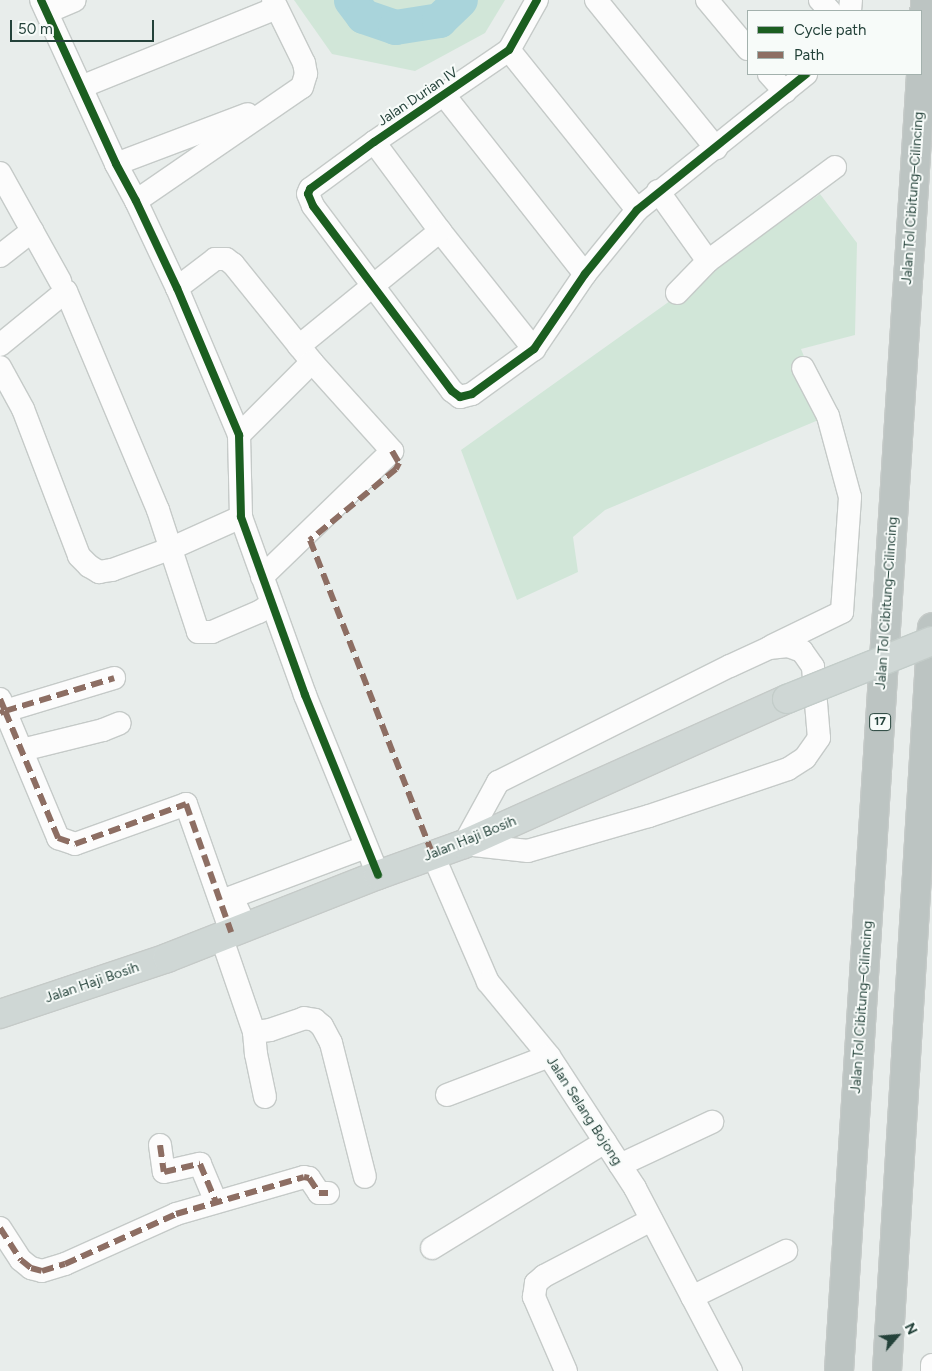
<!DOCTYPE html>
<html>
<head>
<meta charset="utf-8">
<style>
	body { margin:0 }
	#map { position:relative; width:932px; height:1371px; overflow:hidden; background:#e8edeb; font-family:Figtree,sans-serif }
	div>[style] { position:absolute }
	.green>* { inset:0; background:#d1e6d8 }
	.river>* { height:35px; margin:-17.5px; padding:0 17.5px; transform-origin:17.5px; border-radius:17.5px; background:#a9d4db }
	.roads { filter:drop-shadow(1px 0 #c5cac8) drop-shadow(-1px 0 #c5cac8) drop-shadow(0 1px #c5cac8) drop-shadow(0 -1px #c5cac8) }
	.minor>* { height:22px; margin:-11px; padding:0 11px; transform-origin:11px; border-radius:11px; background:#fcfcfc }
	.major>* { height:28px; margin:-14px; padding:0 14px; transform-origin:14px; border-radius:14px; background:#cfd7d5 }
	.highway>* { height:28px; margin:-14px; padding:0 14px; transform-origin:14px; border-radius:14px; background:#bcc4c2 }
	.bridges { filter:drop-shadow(1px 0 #c3ccc9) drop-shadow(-1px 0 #c3ccc9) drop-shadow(0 1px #c3ccc9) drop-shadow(0 -1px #c3ccc9) }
	.major-bridge>* { height:28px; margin:-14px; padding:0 14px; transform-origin:14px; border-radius:14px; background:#cfd7d5 }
	.quiet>* { height:6px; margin-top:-3px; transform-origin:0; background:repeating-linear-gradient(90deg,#8d6e63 0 12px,transparent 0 18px) }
	.cycleway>* { height:8px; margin:-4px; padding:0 4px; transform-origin:4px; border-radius:4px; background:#1b5e20 }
	span { translate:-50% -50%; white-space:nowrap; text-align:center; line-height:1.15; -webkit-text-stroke:4px #f7fbf9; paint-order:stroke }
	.shield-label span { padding:1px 4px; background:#f7fbf9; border:1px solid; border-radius:4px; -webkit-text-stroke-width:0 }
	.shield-label { font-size:12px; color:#24423a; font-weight:700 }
	.street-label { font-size:14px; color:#24423a }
	.legend { position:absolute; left:747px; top:10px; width:175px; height:65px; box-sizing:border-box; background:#f7fbf9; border:1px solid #a3b1ad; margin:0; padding:6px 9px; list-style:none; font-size:15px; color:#24423a }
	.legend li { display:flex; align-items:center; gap:10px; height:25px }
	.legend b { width:25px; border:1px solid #a3b1ad }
	.north { position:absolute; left:872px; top:1311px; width:50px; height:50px; -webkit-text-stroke:4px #f7fbf9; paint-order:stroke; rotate:63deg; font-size:14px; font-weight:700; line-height:20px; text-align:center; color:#24423a }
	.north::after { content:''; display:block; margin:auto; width:18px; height:22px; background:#24423a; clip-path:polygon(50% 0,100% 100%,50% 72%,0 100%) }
	.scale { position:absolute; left:10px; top:20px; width:144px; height:22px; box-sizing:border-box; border:2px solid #24423a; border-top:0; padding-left:6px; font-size:15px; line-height:18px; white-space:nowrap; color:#24423a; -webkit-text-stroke:4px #f7fbf9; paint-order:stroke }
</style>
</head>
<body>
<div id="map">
	<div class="green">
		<i style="clip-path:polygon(294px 0,505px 0,485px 33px,415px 71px,332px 54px)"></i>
		<i style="clip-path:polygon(820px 194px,857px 243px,855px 335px,801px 349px,828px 416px,605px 510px,573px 537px,578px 572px,517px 600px,461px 450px)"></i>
	</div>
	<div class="river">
		<i style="left:351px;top:0;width:20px;rotate:53deg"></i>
		<i style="left:363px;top:16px;width:34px;rotate:19deg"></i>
		<i style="left:395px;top:27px;width:45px;rotate:-9deg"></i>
		<i style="left:439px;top:20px;width:29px;rotate:-44deg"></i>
	</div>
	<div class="roads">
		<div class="minor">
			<i style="left:41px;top:0;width:180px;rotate:65.4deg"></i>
			<i style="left:116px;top:164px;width:42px;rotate:61.6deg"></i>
			<i style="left:136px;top:201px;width:96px;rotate:64.8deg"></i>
			<i style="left:177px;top:288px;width:160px;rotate:67.1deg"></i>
			<i style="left:239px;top:435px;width:82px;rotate:88.6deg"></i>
			<i style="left:241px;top:517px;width:189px;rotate:70.2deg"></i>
			<i style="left:305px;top:695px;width:194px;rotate:67.9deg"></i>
			<i style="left:537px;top:0;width:57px;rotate:119.2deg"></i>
			<i style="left:509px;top:50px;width:163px;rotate:145.7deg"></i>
			<i style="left:374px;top:142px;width:79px;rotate:143.7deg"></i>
			<i style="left:310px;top:189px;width:5px;rotate:112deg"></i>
			<i style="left:308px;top:194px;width:13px;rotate:67deg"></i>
			<i style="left:313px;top:206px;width:231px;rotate:53.1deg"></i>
			<i style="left:452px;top:391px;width:10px;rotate:37deg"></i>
			<i style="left:460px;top:397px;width:12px;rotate:-14deg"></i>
			<i style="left:472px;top:394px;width:77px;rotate:-36deg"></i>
			<i style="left:534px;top:349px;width:91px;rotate:-55.8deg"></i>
			<i style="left:585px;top:274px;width:82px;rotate:-50.9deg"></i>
			<i style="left:637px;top:210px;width:217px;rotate:-38.8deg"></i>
			<i style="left:596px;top:0;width:191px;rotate:51deg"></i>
			<i style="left:707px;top:0;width:64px;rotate:50.1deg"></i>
			<i style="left:820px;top:0;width:15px;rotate:48deg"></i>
			<i style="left:850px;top:11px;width:11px;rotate:-85deg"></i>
			<i style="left:47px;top:12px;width:30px;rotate:-23deg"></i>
			<i style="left:509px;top:50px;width:205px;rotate:51.3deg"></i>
			<i style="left:769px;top:74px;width:24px;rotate:48deg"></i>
			<i style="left:81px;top:87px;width:211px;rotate:-22deg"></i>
			<i style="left:444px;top:95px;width:228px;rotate:51.8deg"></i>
			<i style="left:374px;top:142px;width:111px;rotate:53.4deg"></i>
			<i style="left:440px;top:231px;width:151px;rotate:51.5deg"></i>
			<i style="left:116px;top:164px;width:141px;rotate:-20.7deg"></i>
			<i style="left:0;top:173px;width:124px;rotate:60.9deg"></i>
			<i style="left:658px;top:191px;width:86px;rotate:54.5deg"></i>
			<i style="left:136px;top:201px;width:201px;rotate:-34.5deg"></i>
			<i style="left:302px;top:87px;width:14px;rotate:-73deg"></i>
			<i style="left:306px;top:74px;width:11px;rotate:-100deg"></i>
			<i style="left:304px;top:63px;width:70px;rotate:-116.2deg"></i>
			<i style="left:0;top:256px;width:41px;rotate:-38deg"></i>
			<i style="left:177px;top:288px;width:48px;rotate:-37.3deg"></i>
			<i style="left:215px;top:259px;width:11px"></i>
			<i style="left:226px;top:259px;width:9px;rotate:36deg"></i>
			<i style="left:233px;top:264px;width:126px;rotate:51.1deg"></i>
			<i style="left:312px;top:362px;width:120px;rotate:48deg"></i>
			<i style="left:392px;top:451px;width:181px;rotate:135.9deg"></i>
			<i style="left:677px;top:293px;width:45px;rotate:-45.9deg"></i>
			<i style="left:708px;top:261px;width:158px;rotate:-36.5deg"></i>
			<i style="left:0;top:345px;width:85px;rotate:-39.3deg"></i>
			<i style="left:66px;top:291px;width:238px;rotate:67.2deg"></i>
			<i style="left:158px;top:510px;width:128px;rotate:71.8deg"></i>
			<i style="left:198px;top:632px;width:14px"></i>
			<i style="left:212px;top:632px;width:51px;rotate:-23.1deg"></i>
			<i style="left:259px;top:612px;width:14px;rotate:-34deg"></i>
			<i style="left:299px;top:346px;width:182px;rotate:-39.2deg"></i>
			<i style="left:0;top:367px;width:48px;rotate:61.3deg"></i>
			<i style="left:23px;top:409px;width:157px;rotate:69.1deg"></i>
			<i style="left:79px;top:556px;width:14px;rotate:45deg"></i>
			<i style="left:89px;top:566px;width:12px;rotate:31deg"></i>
			<i style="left:99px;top:572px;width:13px;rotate:-9deg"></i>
			<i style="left:112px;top:570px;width:64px;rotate:-20.1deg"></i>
			<i style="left:172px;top:548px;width:76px;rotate:-24.2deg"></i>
			<i style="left:239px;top:435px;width:103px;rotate:-45deg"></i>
			<i style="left:772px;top:646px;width:78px;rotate:-25.9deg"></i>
			<i style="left:842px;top:612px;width:115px;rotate:-86deg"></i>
			<i style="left:850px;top:497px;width:84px;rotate:-105.2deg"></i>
			<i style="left:828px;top:416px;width:54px;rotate:-117.5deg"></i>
			<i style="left:788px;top:646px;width:15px;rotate:20deg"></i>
			<i style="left:802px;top:651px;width:19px;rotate:55deg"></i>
			<i style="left:813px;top:667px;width:71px;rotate:85.2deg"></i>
			<i style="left:819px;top:738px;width:24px;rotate:125deg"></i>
			<i style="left:805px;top:758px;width:20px;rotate:147deg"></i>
			<i style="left:788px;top:769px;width:147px;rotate:161.3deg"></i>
			<i style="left:649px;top:816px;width:126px;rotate:163.9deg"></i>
			<i style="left:528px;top:851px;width:64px;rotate:-173.8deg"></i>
			<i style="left:464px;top:844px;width:71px;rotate:-61.3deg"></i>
			<i style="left:498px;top:782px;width:259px;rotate:-26.6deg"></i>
			<i style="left:730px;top:666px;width:43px;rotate:-24.8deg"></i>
			<i style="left:769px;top:648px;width:19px;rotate:-6deg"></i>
			<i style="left:0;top:699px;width:13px;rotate:67deg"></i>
			<i style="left:5px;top:711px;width:114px;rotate:-16.8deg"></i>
			<i style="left:0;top:713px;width:5px;rotate:-22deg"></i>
			<i style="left:5px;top:711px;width:138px;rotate:67.3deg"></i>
			<i style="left:58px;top:838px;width:18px;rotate:19deg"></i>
			<i style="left:75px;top:844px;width:118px;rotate:-19.8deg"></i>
			<i style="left:186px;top:804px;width:136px;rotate:70.6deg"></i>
			<i style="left:22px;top:750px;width:83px;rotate:-13.9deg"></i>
			<i style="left:103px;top:730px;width:18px;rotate:-22deg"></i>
			<i style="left:433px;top:855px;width:138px;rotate:66.6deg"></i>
			<i style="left:488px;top:982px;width:96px;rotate:50.5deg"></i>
			<i style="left:549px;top:1056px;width:158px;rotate:56.9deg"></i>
			<i style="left:635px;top:1188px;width:207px;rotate:62.3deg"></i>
			<i style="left:243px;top:921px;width:26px;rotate:-115deg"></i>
			<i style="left:232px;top:897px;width:143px;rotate:-20.5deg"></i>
			<i style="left:221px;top:936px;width:102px;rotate:71deg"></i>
			<i style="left:254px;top:1032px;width:16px;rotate:-7deg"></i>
			<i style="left:270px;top:1030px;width:36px;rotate:-19deg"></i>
			<i style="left:304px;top:1018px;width:11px;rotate:10deg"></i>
			<i style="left:315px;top:1020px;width:9px;rotate:41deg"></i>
			<i style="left:322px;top:1026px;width:19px;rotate:62deg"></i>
			<i style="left:331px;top:1043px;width:138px;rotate:75.8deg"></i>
			<i style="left:254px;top:1032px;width:22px;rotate:85deg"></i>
			<i style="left:256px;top:1054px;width:44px;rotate:78.2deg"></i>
			<i style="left:447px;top:1095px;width:109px;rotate:-20.9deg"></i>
			<i style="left:160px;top:1145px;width:27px;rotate:82deg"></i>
			<i style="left:164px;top:1172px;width:37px;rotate:-13deg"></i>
			<i style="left:200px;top:1164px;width:41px;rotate:67.2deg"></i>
			<i style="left:620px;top:1165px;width:102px;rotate:-25.1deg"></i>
			<i style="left:0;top:1228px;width:38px;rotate:57deg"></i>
			<i style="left:21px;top:1260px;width:13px;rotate:39deg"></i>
			<i style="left:31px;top:1268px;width:11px;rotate:15deg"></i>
			<i style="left:42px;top:1271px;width:24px;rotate:-17deg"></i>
			<i style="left:65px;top:1264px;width:122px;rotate:-24.2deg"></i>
			<i style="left:176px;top:1214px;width:133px;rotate:-16.1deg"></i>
			<i style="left:304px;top:1177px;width:5px;rotate:11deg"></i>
			<i style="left:309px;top:1178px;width:18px;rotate:56deg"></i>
			<i style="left:319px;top:1193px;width:9px"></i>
			<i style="left:432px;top:1248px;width:203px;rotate:-31.5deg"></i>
			<i style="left:692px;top:1297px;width:105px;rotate:-26.1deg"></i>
			<i style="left:566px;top:1371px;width:81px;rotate:-113.4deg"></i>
			<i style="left:534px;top:1297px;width:14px;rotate:-82deg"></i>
			<i style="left:536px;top:1283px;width:11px;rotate:-41deg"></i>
			<i style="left:544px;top:1276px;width:121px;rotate:-27.6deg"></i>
			<i style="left:932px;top:1371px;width:6px;rotate:-90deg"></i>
		</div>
		<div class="major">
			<i style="left:0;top:1014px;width:176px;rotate:-18.5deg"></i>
			<i style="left:167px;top:958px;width:227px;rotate:-21.5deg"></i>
			<i style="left:378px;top:875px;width:91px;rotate:-19.8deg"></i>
			<i style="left:464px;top:844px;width:354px;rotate:-24.2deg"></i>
		</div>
		<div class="highway">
			<i style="left:921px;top:73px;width:73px;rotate:-86.9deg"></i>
			<i style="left:839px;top:1371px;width:1300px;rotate:-86.38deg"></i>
			<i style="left:887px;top:1371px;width:745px;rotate:-86.54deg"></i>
		</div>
	</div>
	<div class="bridges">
		<div class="major-bridge">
			<i style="left:787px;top:699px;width:156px;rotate:-21.8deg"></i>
		</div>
	</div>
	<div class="quiet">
		<i style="left:392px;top:451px;width:14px;rotate:60deg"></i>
		<i style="left:399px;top:463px;width:7px;rotate:117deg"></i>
		<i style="left:396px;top:469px;width:112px;rotate:140.5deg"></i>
		<i style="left:310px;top:540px;width:338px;rotate:68.7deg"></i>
		<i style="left:0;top:699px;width:13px;rotate:67deg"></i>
		<i style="left:5px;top:711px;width:114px;rotate:-16.8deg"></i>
		<i style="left:0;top:713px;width:5px;rotate:-22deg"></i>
		<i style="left:5px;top:711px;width:138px;rotate:67.3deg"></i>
		<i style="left:58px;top:838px;width:18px;rotate:19deg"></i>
		<i style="left:75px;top:844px;width:118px;rotate:-19.8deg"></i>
		<i style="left:186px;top:804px;width:136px;rotate:70.6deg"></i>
		<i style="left:160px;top:1145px;width:27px;rotate:82deg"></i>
		<i style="left:164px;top:1172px;width:37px;rotate:-13deg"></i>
		<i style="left:200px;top:1164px;width:41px;rotate:67.2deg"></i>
		<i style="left:0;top:1228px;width:38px;rotate:57deg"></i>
		<i style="left:21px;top:1260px;width:13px;rotate:39deg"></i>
		<i style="left:31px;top:1268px;width:11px;rotate:15deg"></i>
		<i style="left:42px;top:1271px;width:24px;rotate:-17deg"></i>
		<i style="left:65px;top:1264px;width:122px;rotate:-24.2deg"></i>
		<i style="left:176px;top:1214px;width:133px;rotate:-16.1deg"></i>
		<i style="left:304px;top:1177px;width:5px;rotate:11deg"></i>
		<i style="left:309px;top:1178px;width:18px;rotate:56deg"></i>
		<i style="left:319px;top:1193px;width:9px"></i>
	</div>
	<div class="cycleway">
		<i style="left:41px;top:0;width:180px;rotate:65.4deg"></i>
		<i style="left:116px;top:164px;width:42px;rotate:61.6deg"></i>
		<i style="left:136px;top:201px;width:96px;rotate:64.8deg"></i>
		<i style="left:177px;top:288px;width:160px;rotate:67.1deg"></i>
		<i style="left:239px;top:435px;width:82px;rotate:88.6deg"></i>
		<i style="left:241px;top:517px;width:189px;rotate:70.2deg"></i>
		<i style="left:305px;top:695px;width:194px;rotate:67.9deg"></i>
		<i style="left:537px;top:0;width:57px;rotate:119.2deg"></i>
		<i style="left:509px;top:50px;width:163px;rotate:145.7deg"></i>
		<i style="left:374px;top:142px;width:79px;rotate:143.7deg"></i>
		<i style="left:310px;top:189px;width:5px;rotate:112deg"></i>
		<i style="left:308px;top:194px;width:13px;rotate:67deg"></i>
		<i style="left:313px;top:206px;width:231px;rotate:53.1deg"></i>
		<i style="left:452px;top:391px;width:10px;rotate:37deg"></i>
		<i style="left:460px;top:397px;width:12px;rotate:-14deg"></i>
		<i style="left:472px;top:394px;width:77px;rotate:-36deg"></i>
		<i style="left:534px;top:349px;width:91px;rotate:-55.8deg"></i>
		<i style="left:585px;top:274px;width:82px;rotate:-50.9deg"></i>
		<i style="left:637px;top:210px;width:217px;rotate:-38.8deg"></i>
	</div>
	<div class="shield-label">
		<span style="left:880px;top:722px">17</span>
	</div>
	<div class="street-label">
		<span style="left:418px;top:97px;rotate:-34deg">Jalan Durian IV</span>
		<span style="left:913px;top:198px;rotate:-86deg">Jalan Tol Cibitung–Cilincing</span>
		<span style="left:887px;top:603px;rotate:-86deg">Jalan Tol Cibitung–Cilincing</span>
		<span style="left:470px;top:839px;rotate:-22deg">Jalan Haji Bosih</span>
		<span style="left:92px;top:983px;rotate:-19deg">Jalan Haji Bosih</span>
		<span style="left:862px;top:1007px;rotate:-86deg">Jalan Tol Cibitung–Cilincing</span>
		<span style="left:584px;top:1111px;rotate:57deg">Jalan Selang Bojong</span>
	</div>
	<ul class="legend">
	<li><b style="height:6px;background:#1b5e20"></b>Cycle path</li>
	<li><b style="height:6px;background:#8d6e63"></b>Path</li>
	</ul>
	<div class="north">N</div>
	<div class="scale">50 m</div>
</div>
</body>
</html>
